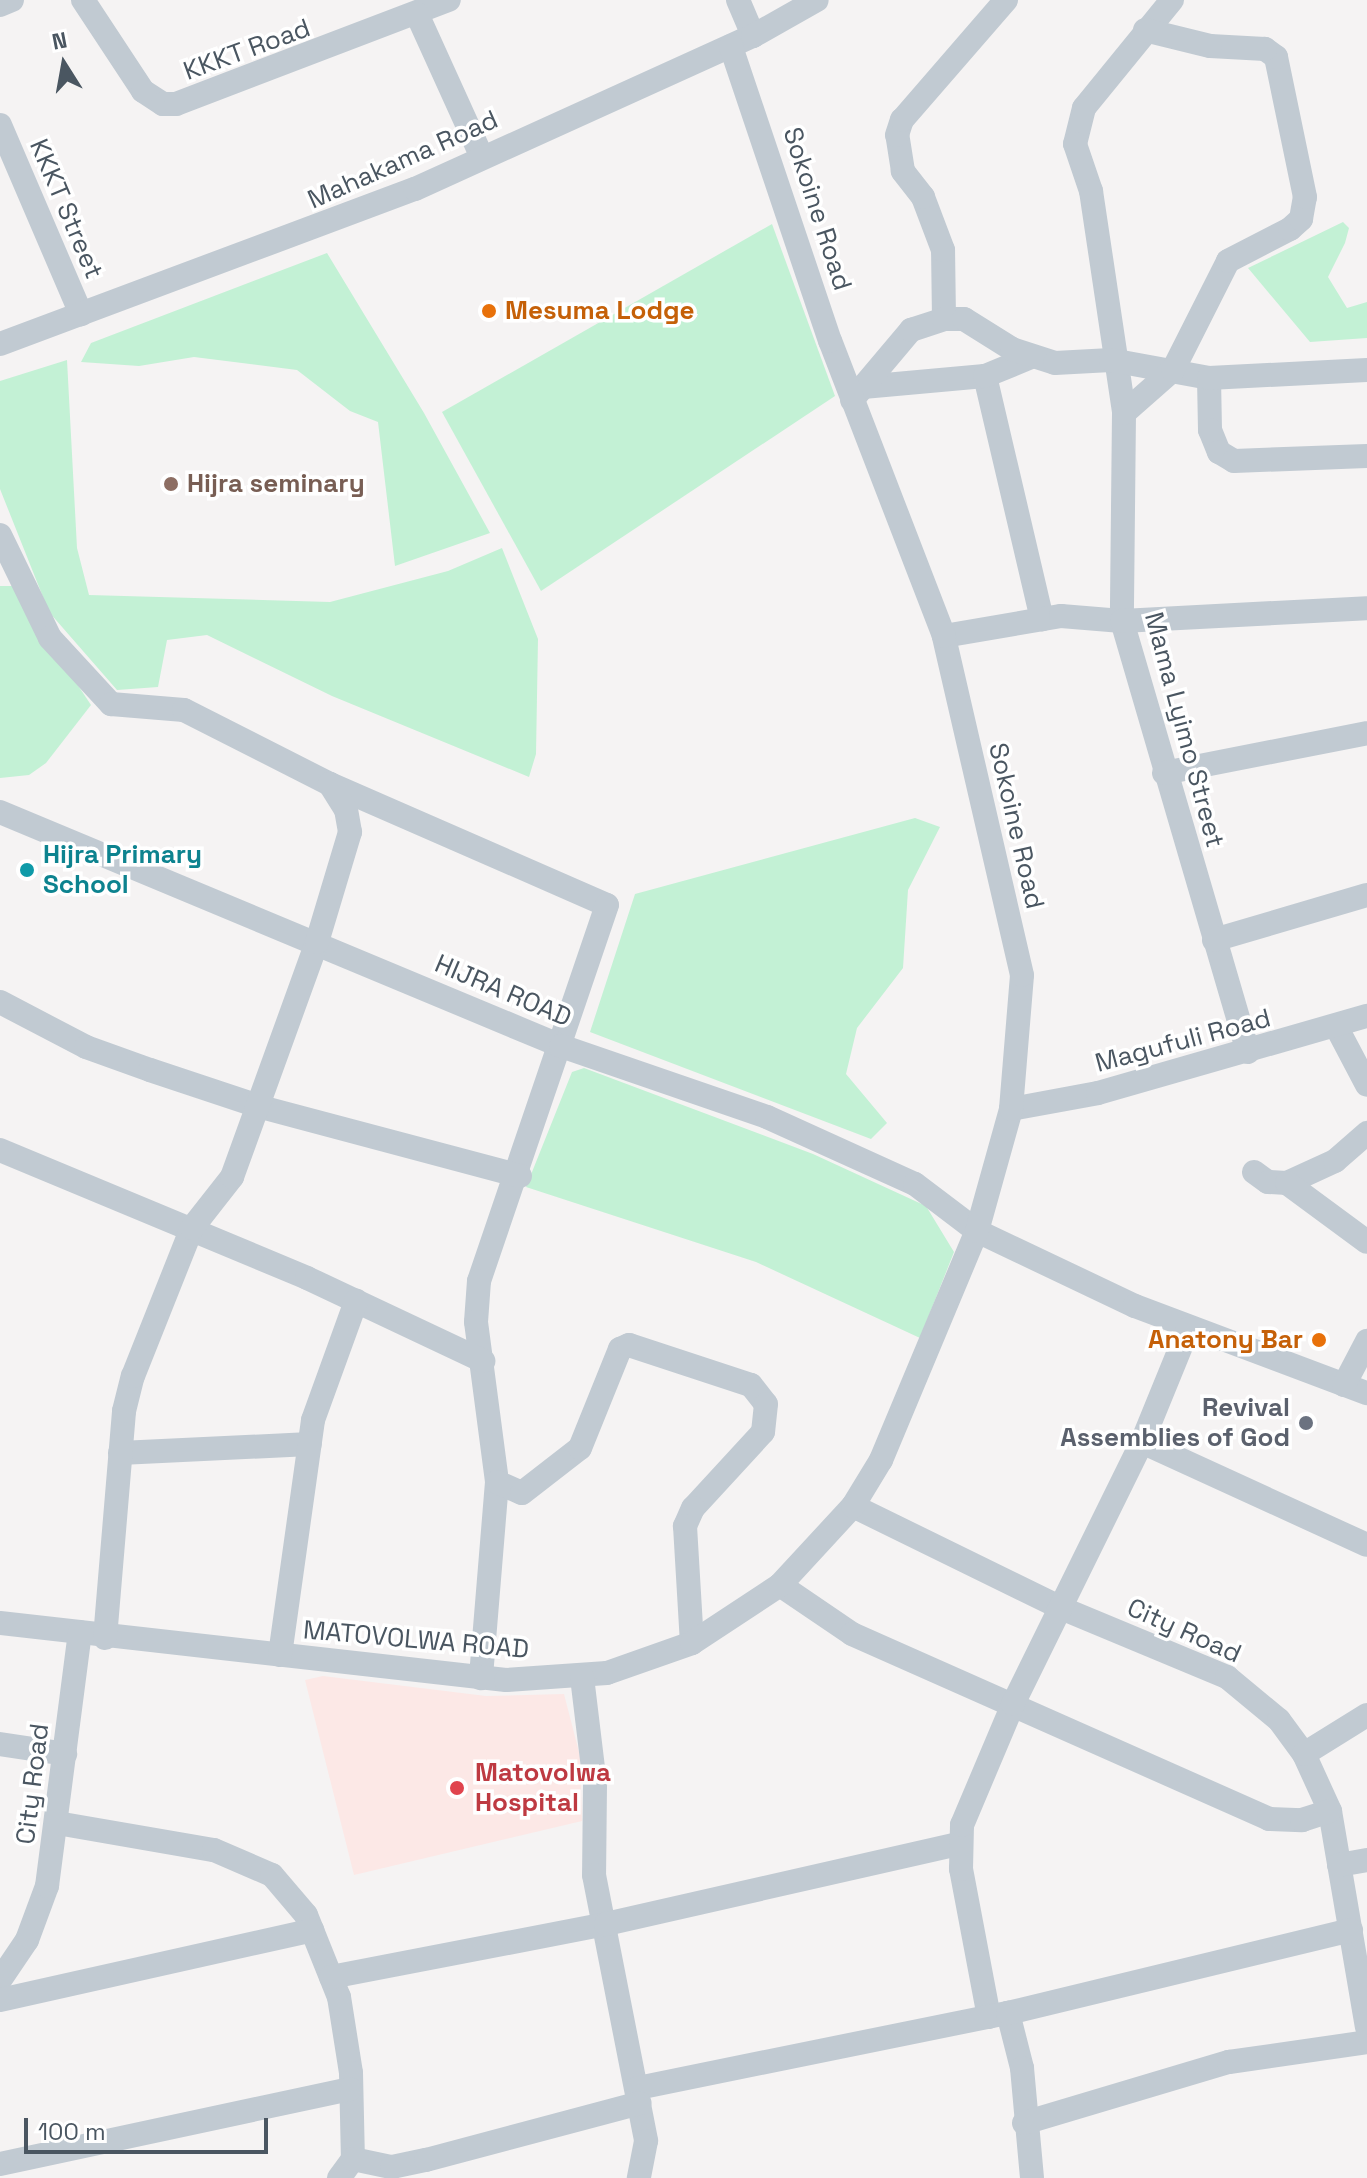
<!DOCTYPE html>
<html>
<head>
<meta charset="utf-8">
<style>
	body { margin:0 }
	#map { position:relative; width:1367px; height:2178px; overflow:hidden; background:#f5f3f3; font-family:"Space Grotesk",sans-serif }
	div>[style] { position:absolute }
	.medical>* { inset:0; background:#fce8e6 }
	.green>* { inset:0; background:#c3f1d5 }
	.minor>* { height:24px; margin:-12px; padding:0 12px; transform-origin:12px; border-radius:12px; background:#c1cad2 }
	.dots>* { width:22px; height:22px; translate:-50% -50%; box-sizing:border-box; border:4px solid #fff; border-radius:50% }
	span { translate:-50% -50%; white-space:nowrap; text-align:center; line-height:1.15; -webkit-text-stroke:7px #fff; paint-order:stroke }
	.street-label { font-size:26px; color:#4a5661 }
	.food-label { font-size:26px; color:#c56008; font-weight:700 }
	.left { translate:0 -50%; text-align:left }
	.right { translate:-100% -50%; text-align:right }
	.education-label { font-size:26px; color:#785e54; font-weight:700 }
	.culture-label { font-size:26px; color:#0d838f; font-weight:700 }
	.worship-label { font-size:26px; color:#5b616d; font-weight:700 }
	.health-label { font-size:26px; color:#be3a42; font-weight:700 }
	.north { position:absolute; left:24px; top:24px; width:80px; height:80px; -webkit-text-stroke:6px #fff; paint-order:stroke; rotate:349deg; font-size:22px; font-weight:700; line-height:32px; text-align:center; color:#4a5661 }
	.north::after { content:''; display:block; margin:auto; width:28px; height:36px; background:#4a5661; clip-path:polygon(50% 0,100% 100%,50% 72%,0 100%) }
	.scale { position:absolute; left:24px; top:2118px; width:244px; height:36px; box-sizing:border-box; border:4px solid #4a5661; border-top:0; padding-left:10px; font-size:24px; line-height:28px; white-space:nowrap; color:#4a5661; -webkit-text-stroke:6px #fff; paint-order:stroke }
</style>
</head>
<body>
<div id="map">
	<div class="medical">
		<i style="clip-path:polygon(323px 1676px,486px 1696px,564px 1694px,580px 1756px,582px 1821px,354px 1875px,305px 1680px)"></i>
	</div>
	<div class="green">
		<i style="clip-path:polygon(1343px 222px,1349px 228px,1345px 243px,1328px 277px,1347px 308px,1367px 302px,1367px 338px,1310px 342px,1248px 268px)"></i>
		<i style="clip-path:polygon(772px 224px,835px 396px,541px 591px,442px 412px)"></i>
		<i style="clip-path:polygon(327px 253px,424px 413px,490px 533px,395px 566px,378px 422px,350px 411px,297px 370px,194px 357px,139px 366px,81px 362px,91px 343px)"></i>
		<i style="clip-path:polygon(67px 360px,77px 548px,89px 595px,330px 602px,448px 571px,502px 548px,538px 639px,536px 754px,529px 777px,332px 696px,207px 635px,167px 640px,158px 687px,117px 690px,49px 612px,0 489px,0 381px)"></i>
		<i style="clip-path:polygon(0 586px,12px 586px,91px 705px,46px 763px,29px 775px,0 778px)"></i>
		<i style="clip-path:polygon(915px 818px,940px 827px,908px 890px,903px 968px,857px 1028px,846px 1074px,887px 1123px,871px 1139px,590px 1032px,635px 894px)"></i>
		<i style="clip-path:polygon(584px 1068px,813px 1154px,926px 1206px,954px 1252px,920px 1338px,756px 1262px,526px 1187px,572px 1072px)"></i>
	</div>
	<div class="minor">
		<i style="left:83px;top:0;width:109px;rotate:56.6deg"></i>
		<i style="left:143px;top:91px;width:24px;rotate:33deg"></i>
		<i style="left:163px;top:104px;width:13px"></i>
		<i style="left:176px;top:104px;width:292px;rotate:-20.9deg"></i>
		<i style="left:738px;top:0;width:39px;rotate:67deg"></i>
		<i style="left:1172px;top:0;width:139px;rotate:129.2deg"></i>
		<i style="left:1084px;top:108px;width:37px;rotate:104deg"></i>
		<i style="left:1075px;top:144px;width:50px;rotate:71.2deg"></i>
		<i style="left:1091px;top:191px;width:224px;rotate:81.5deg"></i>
		<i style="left:1124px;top:413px;width:208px;rotate:90.6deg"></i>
		<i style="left:1122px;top:621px;width:449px;rotate:73.7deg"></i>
		<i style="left:0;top:5px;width:13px;rotate:-23deg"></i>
		<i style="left:417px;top:14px;width:157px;rotate:65.6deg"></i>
		<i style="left:0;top:125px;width:206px;rotate:66.8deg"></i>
		<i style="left:944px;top:319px;width:69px;rotate:-90.8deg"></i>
		<i style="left:943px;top:250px;width:57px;rotate:-110.7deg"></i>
		<i style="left:923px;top:197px;width:33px;rotate:-128deg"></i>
		<i style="left:903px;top:171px;width:36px;rotate:-99deg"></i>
		<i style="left:897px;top:135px;width:16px;rotate:-72deg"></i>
		<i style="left:902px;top:120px;width:159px;rotate:-49.1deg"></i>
		<i style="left:0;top:344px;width:443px;rotate:-20.5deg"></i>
		<i style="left:415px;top:189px;width:371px;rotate:-24.4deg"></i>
		<i style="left:753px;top:36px;width:73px;rotate:-29.4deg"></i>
		<i style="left:985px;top:376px;width:250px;rotate:76.8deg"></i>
		<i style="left:1209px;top:378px;width:52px;rotate:88.9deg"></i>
		<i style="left:1210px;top:430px;width:24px;rotate:68deg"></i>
		<i style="left:1219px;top:452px;width:17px;rotate:31deg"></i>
		<i style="left:1234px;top:461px;width:133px;rotate:-2.2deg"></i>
		<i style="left:863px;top:387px;width:122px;rotate:-5.2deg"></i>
		<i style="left:985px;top:376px;width:50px;rotate:-22.4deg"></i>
		<i style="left:852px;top:400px;width:92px;rotate:-49.9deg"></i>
		<i style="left:911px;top:330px;width:35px;rotate:-18deg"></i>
		<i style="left:944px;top:319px;width:20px"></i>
		<i style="left:964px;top:319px;width:57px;rotate:32deg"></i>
		<i style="left:1012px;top:349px;width:45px;rotate:18deg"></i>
		<i style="left:1055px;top:363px;width:56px;rotate:-3.1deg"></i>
		<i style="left:1111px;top:360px;width:100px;rotate:10.4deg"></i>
		<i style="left:1209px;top:378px;width:158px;rotate:-2.9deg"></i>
		<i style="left:1124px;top:413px;width:65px;rotate:-41.3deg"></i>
		<i style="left:1173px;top:370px;width:122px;rotate:-63.2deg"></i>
		<i style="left:1228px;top:261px;width:70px;rotate:-27.3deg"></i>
		<i style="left:1290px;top:229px;width:15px;rotate:-42deg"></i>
		<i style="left:1301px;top:219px;width:22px;rotate:-80deg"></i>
		<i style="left:1305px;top:197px;width:143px;rotate:-101.7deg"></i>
		<i style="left:1276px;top:57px;width:14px;rotate:-144deg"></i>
		<i style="left:1265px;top:49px;width:55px;rotate:-176.9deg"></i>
		<i style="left:1210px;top:46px;width:67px;rotate:-166.2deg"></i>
		<i style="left:0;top:535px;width:114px;rotate:64.1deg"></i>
		<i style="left:50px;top:638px;width:90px;rotate:47.3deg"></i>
		<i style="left:111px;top:704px;width:73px;rotate:4.7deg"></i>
		<i style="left:184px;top:710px;width:164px;rotate:26.9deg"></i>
		<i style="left:330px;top:784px;width:302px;rotate:23.6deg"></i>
		<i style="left:607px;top:905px;width:397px;rotate:108.8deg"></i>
		<i style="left:479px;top:1281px;width:41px;rotate:94.2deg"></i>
		<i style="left:476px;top:1322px;width:161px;rotate:82.5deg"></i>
		<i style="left:497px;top:1482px;width:197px;rotate:94.7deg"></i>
		<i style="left:944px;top:636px;width:119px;rotate:-9.7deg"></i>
		<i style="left:1061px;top:616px;width:61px;rotate:4.7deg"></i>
		<i style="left:1122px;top:621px;width:245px;rotate:-3deg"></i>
		<i style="left:1164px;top:773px;width:207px;rotate:-11.1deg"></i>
		<i style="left:0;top:812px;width:608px;rotate:22.64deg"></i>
		<i style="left:561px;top:1046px;width:218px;rotate:19deg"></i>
		<i style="left:767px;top:1117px;width:162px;rotate:24.4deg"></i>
		<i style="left:915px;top:1184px;width:78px;rotate:37.2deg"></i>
		<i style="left:977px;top:1231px;width:175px;rotate:25.4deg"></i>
		<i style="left:1135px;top:1306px;width:248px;rotate:20.6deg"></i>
		<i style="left:1214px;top:940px;width:159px;rotate:-16.4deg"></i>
		<i style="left:0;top:1002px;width:97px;rotate:27.6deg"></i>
		<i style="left:86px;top:1047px;width:68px;rotate:19.8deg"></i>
		<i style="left:150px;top:1070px;width:117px;rotate:18.4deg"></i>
		<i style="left:261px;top:1107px;width:268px;rotate:14.9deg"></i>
		<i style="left:1337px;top:1028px;width:64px;rotate:62.2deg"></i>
		<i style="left:1011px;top:1109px;width:88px;rotate:-10.4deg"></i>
		<i style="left:1098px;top:1093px;width:280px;rotate:-16deg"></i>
		<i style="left:0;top:1150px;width:333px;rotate:22.6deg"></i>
		<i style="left:307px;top:1278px;width:195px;rotate:25.2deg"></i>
		<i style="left:1254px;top:1172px;width:17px;rotate:36deg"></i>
		<i style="left:1268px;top:1182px;width:19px;rotate:3deg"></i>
		<i style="left:1287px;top:1183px;width:53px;rotate:-24.6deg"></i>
		<i style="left:1335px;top:1161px;width:43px;rotate:-41.2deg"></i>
		<i style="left:1287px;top:1183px;width:99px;rotate:36.4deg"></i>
		<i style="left:1344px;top:1385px;width:50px;rotate:-62.4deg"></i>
		<i style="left:1142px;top:1442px;width:247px;rotate:24.6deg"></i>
		<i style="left:120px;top:1453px;width:190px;rotate:-2.7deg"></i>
		<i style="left:497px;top:1482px;width:27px;rotate:24deg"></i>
		<i style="left:522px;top:1493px;width:73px;rotate:-37.8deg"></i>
		<i style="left:580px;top:1448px;width:107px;rotate:-68deg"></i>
		<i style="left:620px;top:1349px;width:10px;rotate:-24deg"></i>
		<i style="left:629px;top:1345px;width:128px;rotate:18.2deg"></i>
		<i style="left:751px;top:1385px;width:24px;rotate:52deg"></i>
		<i style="left:766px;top:1404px;width:28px;rotate:96deg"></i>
		<i style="left:763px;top:1432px;width:103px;rotate:132.6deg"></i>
		<i style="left:693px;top:1508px;width:20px;rotate:114deg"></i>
		<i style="left:685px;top:1526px;width:117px;rotate:86.6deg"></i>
		<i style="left:853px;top:1506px;width:232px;rotate:26.1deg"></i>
		<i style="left:1061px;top:1608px;width:180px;rotate:22.6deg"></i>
		<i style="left:1227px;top:1677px;width:67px;rotate:39.6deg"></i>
		<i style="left:1279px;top:1720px;width:42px;rotate:53.7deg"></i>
		<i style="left:1304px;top:1754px;width:63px;rotate:65.5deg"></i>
		<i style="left:1330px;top:1811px;width:219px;rotate:80.3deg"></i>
		<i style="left:780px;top:1585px;width:87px;rotate:34.2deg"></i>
		<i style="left:852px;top:1634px;width:456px;rotate:23.9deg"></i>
		<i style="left:1269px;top:1819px;width:33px;rotate:2deg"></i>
		<i style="left:1302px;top:1820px;width:29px;rotate:-18deg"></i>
		<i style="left:0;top:1623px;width:509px;rotate:6.43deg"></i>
		<i style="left:506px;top:1680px;width:101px;rotate:-4deg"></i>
		<i style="left:607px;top:1673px;width:90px;rotate:-19.4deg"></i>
		<i style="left:692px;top:1643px;width:105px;rotate:-33.4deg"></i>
		<i style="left:780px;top:1585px;width:108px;rotate:-47.3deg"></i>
		<i style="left:853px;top:1506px;width:54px;rotate:-58.7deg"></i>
		<i style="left:881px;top:1460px;width:248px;rotate:-67.3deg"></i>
		<i style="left:977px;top:1231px;width:127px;rotate:-74.4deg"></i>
		<i style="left:1011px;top:1109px;width:134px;rotate:-85.3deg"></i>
		<i style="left:1022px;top:975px;width:348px;rotate:-103deg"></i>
		<i style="left:944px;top:636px;width:316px;rotate:-111.1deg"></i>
		<i style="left:830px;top:341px;width:311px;rotate:-108.6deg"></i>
		<i style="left:105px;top:1638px;width:228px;rotate:-85.2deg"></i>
		<i style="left:124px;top:1411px;width:36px;rotate:-76deg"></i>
		<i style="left:133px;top:1376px;width:159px;rotate:-68.3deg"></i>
		<i style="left:192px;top:1228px;width:65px;rotate:-51.9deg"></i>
		<i style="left:232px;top:1177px;width:250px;rotate:-70.1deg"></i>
		<i style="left:317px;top:942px;width:115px;rotate:-73.3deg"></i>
		<i style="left:350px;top:832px;width:22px;rotate:-100deg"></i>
		<i style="left:346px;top:810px;width:31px;rotate:-122deg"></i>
		<i style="left:280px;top:1655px;width:237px;rotate:-82deg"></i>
		<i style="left:313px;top:1420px;width:127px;rotate:-70.1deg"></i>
		<i style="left:582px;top:1677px;width:109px;rotate:83.1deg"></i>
		<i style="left:595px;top:1785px;width:90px;rotate:90.6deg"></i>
		<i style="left:594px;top:1875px;width:271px;rotate:78.9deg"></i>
		<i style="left:646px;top:2141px;width:38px;rotate:101deg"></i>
		<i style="left:0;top:1744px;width:66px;rotate:8.7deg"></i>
		<i style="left:1304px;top:1754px;width:74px;rotate:-31.8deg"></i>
		<i style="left:57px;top:1823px;width:159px;rotate:9.8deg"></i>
		<i style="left:214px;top:1850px;width:63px;rotate:23.3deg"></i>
		<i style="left:272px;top:1875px;width:52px;rotate:49.6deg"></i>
		<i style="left:306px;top:1915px;width:88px;rotate:68.1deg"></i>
		<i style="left:339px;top:1997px;width:77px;rotate:81deg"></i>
		<i style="left:351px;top:2073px;width:86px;rotate:88.7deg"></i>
		<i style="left:353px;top:2159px;width:24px;rotate:126deg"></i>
		<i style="left:1339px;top:1865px;width:28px;rotate:-10deg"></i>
		<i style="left:331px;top:1977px;width:280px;rotate:-10.9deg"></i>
		<i style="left:606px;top:1924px;width:361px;rotate:-12.8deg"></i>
		<i style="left:0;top:1980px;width:48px;rotate:-56deg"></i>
		<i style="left:27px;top:1940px;width:58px;rotate:-69.7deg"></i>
		<i style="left:47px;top:1886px;width:256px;rotate:-82.6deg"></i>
		<i style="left:0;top:2000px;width:320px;rotate:-12.6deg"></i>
		<i style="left:1008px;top:2013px;width:57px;rotate:75.7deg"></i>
		<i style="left:1022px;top:2068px;width:110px;rotate:84.8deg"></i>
		<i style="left:989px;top:2017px;width:151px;rotate:-100.7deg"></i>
		<i style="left:961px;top:1869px;width:44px;rotate:-88.7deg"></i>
		<i style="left:962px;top:1825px;width:131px;rotate:-67.1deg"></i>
		<i style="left:1013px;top:1704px;width:292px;rotate:-63.8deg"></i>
		<i style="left:1142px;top:1442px;width:122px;rotate:-67.8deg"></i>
		<i style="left:638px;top:2088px;width:378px;rotate:-11.5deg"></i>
		<i style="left:1008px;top:2013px;width:353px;rotate:-13.6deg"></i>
		<i style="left:1024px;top:2123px;width:214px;rotate:-16.6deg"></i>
		<i style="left:1229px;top:2062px;width:139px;rotate:-8.2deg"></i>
		<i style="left:353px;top:2159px;width:40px;rotate:12deg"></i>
		<i style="left:392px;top:2167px;width:35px;rotate:-12deg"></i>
		<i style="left:426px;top:2160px;width:221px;rotate:-14.9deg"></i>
		<i style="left:0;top:2164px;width:358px;rotate:-12.1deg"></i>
	</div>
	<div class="dots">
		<i style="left:489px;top:311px;background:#e8710a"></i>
		<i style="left:171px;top:484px;background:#8d6e63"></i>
		<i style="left:27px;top:870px;background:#0f9aa8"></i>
		<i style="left:1319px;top:1340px;background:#e8710a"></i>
		<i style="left:1306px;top:1423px;background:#6b7280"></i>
		<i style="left:457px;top:1788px;background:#e0444e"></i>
	</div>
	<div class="street-label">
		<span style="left:247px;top:50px;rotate:-20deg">KKKT Road</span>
		<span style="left:403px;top:160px;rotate:-24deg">Mahakama Road</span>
		<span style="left:66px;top:209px;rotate:67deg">KKKT Street</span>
		<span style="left:817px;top:209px;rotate:72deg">Sokoine Road</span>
		<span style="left:1184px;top:730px;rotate:75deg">Mama Lyimo Street</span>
		<span style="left:1016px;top:826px;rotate:77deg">Sokoine Road</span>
		<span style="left:503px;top:991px;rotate:23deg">HIJRA ROAD</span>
		<span style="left:1183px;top:1041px;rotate:-15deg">Magufuli Road</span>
		<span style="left:1184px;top:1631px;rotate:24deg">City Road</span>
		<span style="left:416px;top:1640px;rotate:5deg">MATOVOLWA ROAD</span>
		<span style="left:33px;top:1784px;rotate:-83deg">City Road</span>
	</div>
	<div class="food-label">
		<span class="left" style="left:505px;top:311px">Mesuma Lodge</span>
		<span class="right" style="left:1303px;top:1340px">Anatony Bar</span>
	</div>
	<div class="education-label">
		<span class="left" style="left:187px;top:484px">Hijra seminary</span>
	</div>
	<div class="culture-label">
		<span class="left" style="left:43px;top:870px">Hijra Primary<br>School</span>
	</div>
	<div class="worship-label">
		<span class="right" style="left:1290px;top:1423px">Revival<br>Assemblies of God</span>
	</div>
	<div class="health-label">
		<span class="left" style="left:475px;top:1788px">Matovolwa<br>Hospital</span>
	</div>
	<div class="north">N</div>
	<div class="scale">100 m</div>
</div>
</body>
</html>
